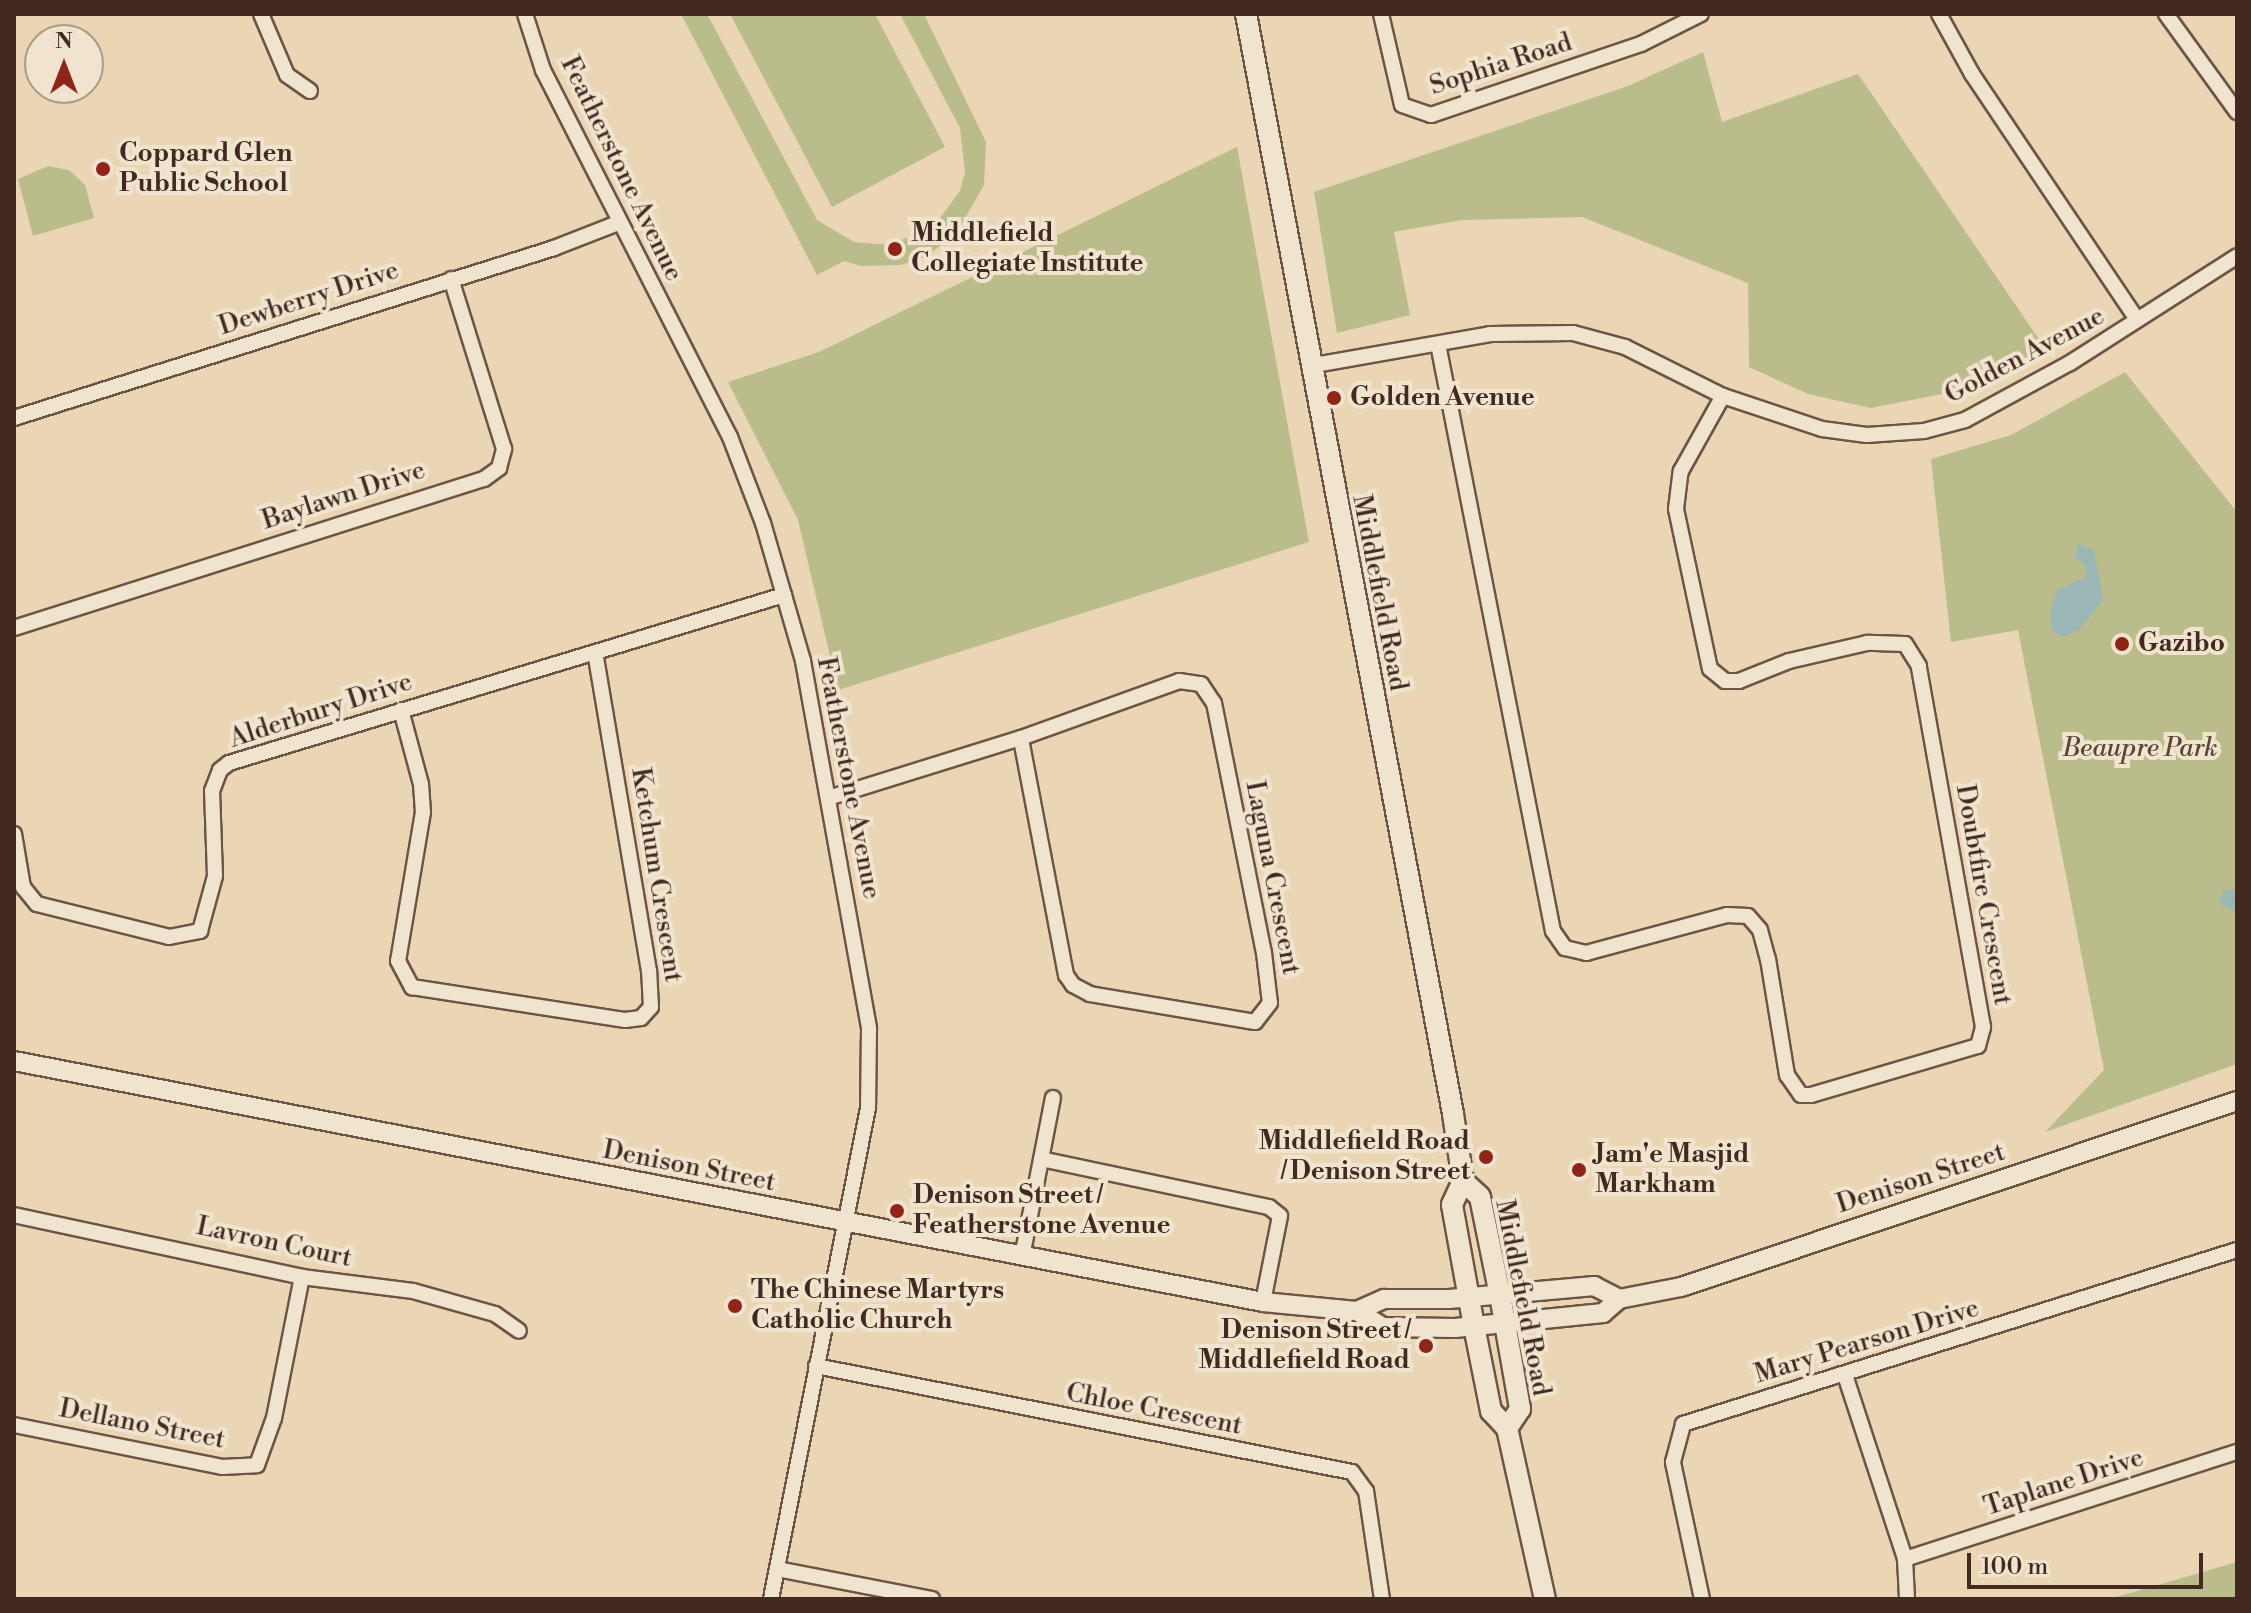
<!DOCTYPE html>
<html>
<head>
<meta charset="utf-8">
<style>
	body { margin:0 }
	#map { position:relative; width:2251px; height:1613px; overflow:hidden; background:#ead6b5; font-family:"Libre Bodoni",serif }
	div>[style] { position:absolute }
	.green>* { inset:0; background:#babd8b }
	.water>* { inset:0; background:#9ab7b6 }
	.roads { filter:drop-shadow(2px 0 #6d5545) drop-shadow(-2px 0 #6d5545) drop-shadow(0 2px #6d5545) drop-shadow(0 -2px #6d5545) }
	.minor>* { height:14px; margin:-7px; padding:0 7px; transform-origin:7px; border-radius:7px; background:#f1e4cf }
	.tertiary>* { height:18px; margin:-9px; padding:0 9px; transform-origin:9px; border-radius:9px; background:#f1e4cf }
	.secondary>* { height:20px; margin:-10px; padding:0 10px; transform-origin:10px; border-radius:10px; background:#f1e4cf }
	.dots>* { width:22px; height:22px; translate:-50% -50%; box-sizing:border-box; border:4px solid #f1e4cf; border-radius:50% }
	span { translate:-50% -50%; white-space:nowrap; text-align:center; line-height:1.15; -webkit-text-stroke:8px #f1e4cf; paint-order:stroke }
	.street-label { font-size:26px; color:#432a20 }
	.poi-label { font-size:26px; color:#432a20; font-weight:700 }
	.left { translate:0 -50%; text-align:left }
	.right { translate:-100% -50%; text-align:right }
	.park-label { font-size:26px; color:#5b4735; font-style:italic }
	.frame { position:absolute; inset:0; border:16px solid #432a20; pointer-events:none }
	.north { position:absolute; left:24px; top:24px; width:80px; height:80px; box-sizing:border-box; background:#f1e4cf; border:2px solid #ab9a89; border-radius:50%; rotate:0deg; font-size:22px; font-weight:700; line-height:32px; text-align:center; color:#432a20 }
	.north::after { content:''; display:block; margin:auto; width:28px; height:36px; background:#8f2418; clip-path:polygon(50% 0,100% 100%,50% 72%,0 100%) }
	.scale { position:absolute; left:1967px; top:1553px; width:236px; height:36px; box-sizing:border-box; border:4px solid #432a20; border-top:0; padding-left:10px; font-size:24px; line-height:28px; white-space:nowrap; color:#432a20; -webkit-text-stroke:6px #f1e4cf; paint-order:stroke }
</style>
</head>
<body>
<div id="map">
	<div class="green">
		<i style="clip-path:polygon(681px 14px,707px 14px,817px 220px,854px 242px,890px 245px,934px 226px,960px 191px,965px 172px,960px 128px,900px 14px,924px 14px,986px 142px,984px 185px,956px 234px,925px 257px,901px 265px,861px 266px,844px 261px,817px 275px)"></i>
		<i style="clip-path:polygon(730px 14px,875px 14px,945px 147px,832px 207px)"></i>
		<i style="clip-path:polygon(1703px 52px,1722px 122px,1858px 74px,2047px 351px,1942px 394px,1871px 408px,1808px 394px,1749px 367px,1748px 283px,1582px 217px,1462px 220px,1394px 232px,1410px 315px,1337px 333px,1314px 192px,1628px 86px)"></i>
		<i style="clip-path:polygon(1237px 147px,1309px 542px,838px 690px,798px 520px,728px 382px,819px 352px)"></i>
		<i style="clip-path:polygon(48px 166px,69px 170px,85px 185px,94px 218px,33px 236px,18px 179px)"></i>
		<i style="clip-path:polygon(2125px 372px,2237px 512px,2237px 1064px,2045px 1132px,2104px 1070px,2018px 630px,1951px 642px,1931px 459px,2011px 435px)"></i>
		<i style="clip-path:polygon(2237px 1562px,2237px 1599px,2109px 1599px)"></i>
	</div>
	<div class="water">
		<i style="clip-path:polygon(2079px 544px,2094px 550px,2103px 600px,2078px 631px,2062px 637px,2051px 629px,2051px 609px,2057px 591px,2087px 576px,2085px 565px,2074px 556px)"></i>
		<i style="clip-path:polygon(2224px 890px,2237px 890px,2237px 912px,2218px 903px)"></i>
	</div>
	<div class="roads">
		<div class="minor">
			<i style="left:261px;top:14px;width:66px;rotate:66.9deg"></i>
			<i style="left:287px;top:75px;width:28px;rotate:35deg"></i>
			<i style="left:525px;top:14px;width:59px;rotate:72.2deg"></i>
			<i style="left:543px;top:70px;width:412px;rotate:63deg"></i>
			<i style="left:730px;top:437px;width:92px;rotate:69deg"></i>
			<i style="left:763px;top:523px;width:144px;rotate:73.8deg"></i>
			<i style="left:803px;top:661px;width:374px;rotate:79.8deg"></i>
			<i style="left:869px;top:1029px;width:79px;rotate:90.7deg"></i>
			<i style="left:868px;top:1108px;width:500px;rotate:101.18deg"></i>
			<i style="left:1381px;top:14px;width:93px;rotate:77deg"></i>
			<i style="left:1402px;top:105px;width:31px;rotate:19deg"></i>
			<i style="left:1431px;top:115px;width:222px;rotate:-18.7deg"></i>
			<i style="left:1641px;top:44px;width:67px;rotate:-26.6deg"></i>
			<i style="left:1939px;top:14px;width:68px;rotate:61.2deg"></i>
			<i style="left:1972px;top:74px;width:296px;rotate:56.1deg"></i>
			<i style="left:2166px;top:14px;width:121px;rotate:54.1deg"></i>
			<i style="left:1438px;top:344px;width:598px;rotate:78.92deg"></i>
			<i style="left:1553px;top:931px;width:21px;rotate:55deg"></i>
			<i style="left:1565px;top:948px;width:22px;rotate:13deg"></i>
			<i style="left:1586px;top:953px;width:146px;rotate:-15.1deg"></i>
			<i style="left:1727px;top:915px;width:21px;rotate:3deg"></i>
			<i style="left:1748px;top:916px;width:18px;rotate:49deg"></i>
			<i style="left:1760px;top:930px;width:30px;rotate:75deg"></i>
			<i style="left:1768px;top:959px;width:118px;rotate:80.7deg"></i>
			<i style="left:1787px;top:1075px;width:24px;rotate:55deg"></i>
			<i style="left:1801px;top:1095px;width:10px"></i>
			<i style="left:1811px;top:1095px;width:174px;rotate:-16.4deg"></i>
			<i style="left:1978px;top:1046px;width:20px;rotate:-75deg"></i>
			<i style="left:1983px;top:1027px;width:367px;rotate:-100.1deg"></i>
			<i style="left:1919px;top:666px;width:26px;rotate:-122deg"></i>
			<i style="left:1905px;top:644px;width:38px;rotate:-178deg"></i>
			<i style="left:1867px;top:643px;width:80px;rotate:167deg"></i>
			<i style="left:1789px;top:661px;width:54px;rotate:158.2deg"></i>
			<i style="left:1739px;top:681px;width:14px;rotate:180deg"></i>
			<i style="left:1725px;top:681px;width:19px;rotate:-141deg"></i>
			<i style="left:1710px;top:669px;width:164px;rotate:-102deg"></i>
			<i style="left:1676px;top:509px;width:38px;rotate:-83deg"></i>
			<i style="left:1681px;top:471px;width:86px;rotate:-60.8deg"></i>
			<i style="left:1309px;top:366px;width:184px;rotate:-10deg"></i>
			<i style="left:1490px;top:334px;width:83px;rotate:-0.7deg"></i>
			<i style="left:1573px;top:333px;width:54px;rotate:15.1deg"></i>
			<i style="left:1625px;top:347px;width:110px;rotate:26.6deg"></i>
			<i style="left:1723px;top:396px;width:104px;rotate:18.4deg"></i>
			<i style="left:1822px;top:429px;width:45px;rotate:7.6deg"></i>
			<i style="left:1867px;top:435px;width:57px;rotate:-4deg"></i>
			<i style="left:1924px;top:431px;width:42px;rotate:-15deg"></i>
			<i style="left:1965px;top:420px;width:119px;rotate:-28.5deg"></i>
			<i style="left:2070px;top:363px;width:198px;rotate:-32.6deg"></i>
			<i style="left:14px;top:418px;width:566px;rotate:-17.47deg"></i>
			<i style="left:554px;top:248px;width:69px;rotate:-21.3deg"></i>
			<i style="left:14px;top:628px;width:493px;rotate:-17.6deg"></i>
			<i style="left:484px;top:479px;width:19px;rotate:-36deg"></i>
			<i style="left:499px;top:468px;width:20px;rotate:-75deg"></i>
			<i style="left:504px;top:449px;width:178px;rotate:-107.3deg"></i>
			<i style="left:401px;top:710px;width:77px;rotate:74.9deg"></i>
			<i style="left:421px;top:784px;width:28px;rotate:86deg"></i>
			<i style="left:423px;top:812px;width:151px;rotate:99.5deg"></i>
			<i style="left:398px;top:961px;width:30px;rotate:62deg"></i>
			<i style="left:412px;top:987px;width:216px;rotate:8.8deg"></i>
			<i style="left:625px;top:1020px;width:16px;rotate:-7deg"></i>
			<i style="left:641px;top:1018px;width:15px;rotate:-48deg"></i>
			<i style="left:651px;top:1007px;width:36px;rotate:-93deg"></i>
			<i style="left:649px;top:971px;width:323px;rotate:-99.6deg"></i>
			<i style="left:828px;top:798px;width:202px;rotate:-17.3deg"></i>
			<i style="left:1021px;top:738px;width:168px;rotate:-19.8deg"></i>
			<i style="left:1179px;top:681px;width:22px;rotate:8deg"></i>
			<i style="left:1201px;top:684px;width:23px;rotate:56deg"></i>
			<i style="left:1214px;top:703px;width:255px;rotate:78.7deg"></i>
			<i style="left:1264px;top:953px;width:50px;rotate:83.2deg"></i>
			<i style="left:1270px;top:1003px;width:24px;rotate:128deg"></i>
			<i style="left:1255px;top:1022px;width:167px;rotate:-170.4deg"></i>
			<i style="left:1090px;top:994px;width:19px;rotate:-152deg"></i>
			<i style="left:1073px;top:985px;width:12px;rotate:-125deg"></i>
			<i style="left:1066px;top:975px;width:241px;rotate:-100.8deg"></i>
			<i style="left:14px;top:834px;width:54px;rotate:80.4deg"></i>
			<i style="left:23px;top:887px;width:22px;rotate:51deg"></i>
			<i style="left:37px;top:904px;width:136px;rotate:14deg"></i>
			<i style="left:169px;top:937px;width:32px;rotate:-11deg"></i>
			<i style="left:200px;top:931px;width:57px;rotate:-74.7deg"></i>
			<i style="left:215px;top:876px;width:85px;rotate:-92deg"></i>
			<i style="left:212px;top:791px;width:22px;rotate:-69deg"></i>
			<i style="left:220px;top:770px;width:11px;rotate:-38deg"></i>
			<i style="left:229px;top:763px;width:580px;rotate:-16.84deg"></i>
			<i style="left:1041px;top:1159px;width:233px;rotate:11.9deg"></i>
			<i style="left:1269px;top:1207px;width:14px;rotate:39deg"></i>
			<i style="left:1280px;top:1216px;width:88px;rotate:101.2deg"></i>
			<i style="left:14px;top:1215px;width:295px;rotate:12.1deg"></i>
			<i style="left:302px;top:1277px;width:112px;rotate:7.2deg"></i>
			<i style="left:413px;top:1291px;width:85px;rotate:15.7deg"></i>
			<i style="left:495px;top:1314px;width:29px;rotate:35deg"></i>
			<i style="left:1022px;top:1257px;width:162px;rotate:-79deg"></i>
			<i style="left:816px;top:1366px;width:546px;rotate:11.19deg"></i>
			<i style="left:1352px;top:1472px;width:24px;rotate:54deg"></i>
			<i style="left:1366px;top:1491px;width:109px;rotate:81.6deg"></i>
			<i style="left:1845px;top:1375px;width:194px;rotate:71.9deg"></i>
			<i style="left:1905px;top:1559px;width:40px;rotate:87.1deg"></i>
			<i style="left:14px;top:1425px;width:212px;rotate:11.4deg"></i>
			<i style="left:222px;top:1467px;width:35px;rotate:-3deg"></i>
			<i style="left:257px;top:1465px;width:50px;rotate:-70.1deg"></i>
			<i style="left:274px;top:1418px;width:144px;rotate:-78.8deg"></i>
			<i style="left:1905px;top:1559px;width:349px;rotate:-17.9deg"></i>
			<i style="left:777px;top:1569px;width:158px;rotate:11deg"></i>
			<i style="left:1702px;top:1599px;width:140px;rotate:-102deg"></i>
			<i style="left:1673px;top:1462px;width:39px;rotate:-75deg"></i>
			<i style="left:1683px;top:1424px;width:581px;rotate:-17.44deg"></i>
		</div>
		<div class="tertiary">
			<i style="left:14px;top:1061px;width:1272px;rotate:10.92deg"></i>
			<i style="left:1263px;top:1302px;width:94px;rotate:5.5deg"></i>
			<i style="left:1357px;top:1311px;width:30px;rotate:-24deg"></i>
			<i style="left:1384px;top:1299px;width:65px"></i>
			<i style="left:1449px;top:1299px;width:146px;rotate:-5.1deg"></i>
			<i style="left:1594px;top:1286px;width:28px;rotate:27deg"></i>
			<i style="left:1357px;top:1311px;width:31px;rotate:32deg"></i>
			<i style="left:1383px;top:1327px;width:72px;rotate:0.8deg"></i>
			<i style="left:1455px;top:1328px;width:149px;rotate:-5.8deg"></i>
			<i style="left:1603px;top:1313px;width:21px;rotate:-41deg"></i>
			<i style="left:1619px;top:1299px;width:63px;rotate:-11deg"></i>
			<i style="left:1681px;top:1287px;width:586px;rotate:-18.5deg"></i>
		</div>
		<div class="secondary">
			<i style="left:1246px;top:14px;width:1119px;rotate:79.34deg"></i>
			<i style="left:1453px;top:1114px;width:68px;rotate:81.5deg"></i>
			<i style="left:1463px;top:1181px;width:26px;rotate:115deg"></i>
			<i style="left:1452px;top:1205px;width:123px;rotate:79.7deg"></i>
			<i style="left:1474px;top:1326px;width:87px;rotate:78.7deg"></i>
			<i style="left:1491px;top:1411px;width:23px;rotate:47deg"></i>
			<i style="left:1507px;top:1428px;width:175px;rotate:77.5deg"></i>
			<i style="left:1463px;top:1181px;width:23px;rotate:43deg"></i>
			<i style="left:1480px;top:1197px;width:100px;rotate:78.5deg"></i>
			<i style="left:1500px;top:1295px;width:116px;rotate:80deg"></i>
			<i style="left:1520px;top:1409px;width:23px;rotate:124deg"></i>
		</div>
	</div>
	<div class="dots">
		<i style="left:103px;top:169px;background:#8f2418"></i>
		<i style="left:895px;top:249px;background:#8f2418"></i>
		<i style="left:1334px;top:398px;background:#8f2418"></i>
		<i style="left:2122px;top:644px;background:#8f2418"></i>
		<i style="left:1486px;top:1157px;background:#8f2418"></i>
		<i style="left:1579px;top:1170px;background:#8f2418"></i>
		<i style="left:897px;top:1211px;background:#8f2418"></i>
		<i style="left:735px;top:1306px;background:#8f2418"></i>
		<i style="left:1426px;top:1346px;background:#8f2418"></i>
	</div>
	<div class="street-label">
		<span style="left:1501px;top:65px;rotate:-18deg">Sophia Road</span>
		<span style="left:621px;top:169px;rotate:64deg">Featherstone Avenue</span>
		<span style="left:309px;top:299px;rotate:-18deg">Dewberry Drive</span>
		<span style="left:2025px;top:356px;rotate:-28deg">Golden Avenue</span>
		<span style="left:344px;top:496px;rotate:-18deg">Baylawn Drive</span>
		<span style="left:1379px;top:593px;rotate:79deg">Middlefield Road</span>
		<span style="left:321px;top:711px;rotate:-18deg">Alderbury Drive</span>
		<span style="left:848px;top:778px;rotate:79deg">Featherstone Avenue</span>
		<span style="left:656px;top:875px;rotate:81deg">Ketchum Crescent</span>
		<span style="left:1272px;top:878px;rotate:79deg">Laguna Crescent</span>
		<span style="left:1983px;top:895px;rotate:80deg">Doubtfire Crescent</span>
		<span style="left:689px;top:1167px;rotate:11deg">Denison Street</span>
		<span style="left:1921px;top:1179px;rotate:-18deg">Denison Street</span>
		<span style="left:274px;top:1243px;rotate:12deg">Lavron Court</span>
		<span style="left:1522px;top:1298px;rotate:79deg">Middlefield Road</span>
		<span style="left:1867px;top:1342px;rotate:-17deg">Mary Pearson Drive</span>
		<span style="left:1154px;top:1410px;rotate:11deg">Chloe Crescent</span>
		<span style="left:142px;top:1425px;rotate:11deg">Dellano Street</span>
		<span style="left:2064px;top:1483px;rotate:-18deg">Taplane Drive</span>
	</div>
	<div class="poi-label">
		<span class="left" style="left:119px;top:169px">Coppard Glen<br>Public School</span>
		<span class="left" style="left:911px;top:249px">Middlefield<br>Collegiate Institute</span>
		<span class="left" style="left:1350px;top:398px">Golden Avenue</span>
		<span class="left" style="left:2138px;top:644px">Gazibo</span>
		<span class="right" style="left:1470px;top:1157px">Middlefield Road<br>/ Denison Street</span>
		<span class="left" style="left:1595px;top:1170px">Jam'e Masjid<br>Markham</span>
		<span class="left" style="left:913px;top:1211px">Denison Street /<br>Featherstone Avenue</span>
		<span class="left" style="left:751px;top:1306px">The Chinese Martyrs<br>Catholic Church</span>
		<span class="right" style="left:1410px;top:1346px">Denison Street /<br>Middlefield Road</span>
	</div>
	<div class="park-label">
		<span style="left:2140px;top:749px">Beaupre Park</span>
	</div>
	<div class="frame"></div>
	<div class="north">N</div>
	<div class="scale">100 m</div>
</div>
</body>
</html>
